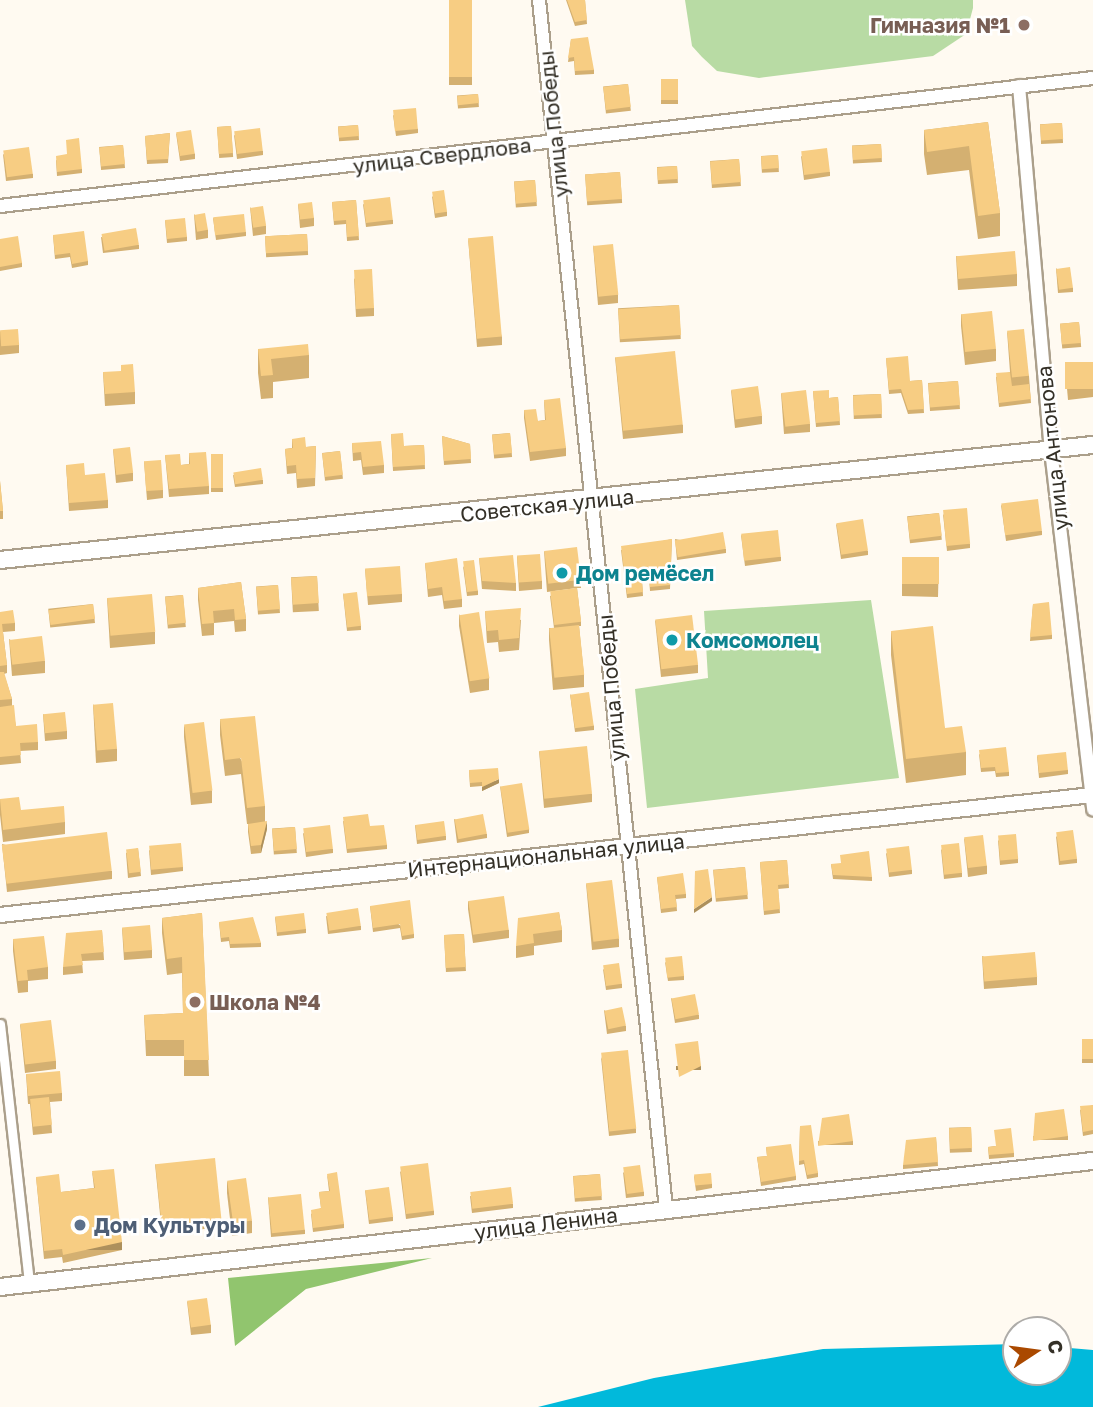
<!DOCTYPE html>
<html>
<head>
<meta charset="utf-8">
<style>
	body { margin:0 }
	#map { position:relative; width:1093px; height:1407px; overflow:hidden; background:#fffaf1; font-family:"Golos Text",sans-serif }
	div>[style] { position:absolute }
	.green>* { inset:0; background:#b8dba4 }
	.forest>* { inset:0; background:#91c56e }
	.water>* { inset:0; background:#01b9db }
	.roads { filter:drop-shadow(2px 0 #ab9f8b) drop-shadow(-2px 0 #ab9f8b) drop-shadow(0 2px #ab9f8b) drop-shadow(0 -2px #ab9f8b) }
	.pedestrian>* { height:9px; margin:-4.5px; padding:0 4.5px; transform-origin:4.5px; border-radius:4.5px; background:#fff }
	.minor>* { height:12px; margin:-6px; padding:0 6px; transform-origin:6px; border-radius:6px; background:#fff }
	.tertiary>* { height:14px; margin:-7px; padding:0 7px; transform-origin:7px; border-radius:7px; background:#fff }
	.secondary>* { height:16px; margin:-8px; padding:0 8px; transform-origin:8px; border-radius:8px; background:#fff }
	.wall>* { inset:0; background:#d4b071; transform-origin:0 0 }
	.shaded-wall>* { inset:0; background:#ad905c; transform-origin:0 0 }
	.building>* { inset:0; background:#f7cd83; transform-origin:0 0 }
	.dots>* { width:19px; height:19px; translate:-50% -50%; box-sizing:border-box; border:4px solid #fff; border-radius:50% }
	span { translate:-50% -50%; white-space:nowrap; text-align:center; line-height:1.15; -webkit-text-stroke:5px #fff; paint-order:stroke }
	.education-label { font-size:21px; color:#785e54; font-weight:700 }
	.right { translate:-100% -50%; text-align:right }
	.left { translate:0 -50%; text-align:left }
	.street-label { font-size:21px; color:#343027 }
	.culture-label { font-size:21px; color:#0d838f; font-weight:700 }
	.service-label { font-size:21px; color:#4e5e75; font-weight:700 }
	.north { position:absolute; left:1002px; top:1316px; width:70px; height:70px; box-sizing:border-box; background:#fff; border:2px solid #aeaca9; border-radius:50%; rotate:77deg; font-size:19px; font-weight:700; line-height:28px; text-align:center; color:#343027 }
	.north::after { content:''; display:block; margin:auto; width:24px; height:32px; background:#aa4900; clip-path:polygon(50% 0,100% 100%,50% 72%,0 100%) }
</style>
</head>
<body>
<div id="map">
	<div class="green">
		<i style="clip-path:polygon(685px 0,973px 0,973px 8px,966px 34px,933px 56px,759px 78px,717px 71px,702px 57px,692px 46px)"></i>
		<i style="clip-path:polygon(871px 600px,899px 778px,647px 808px,635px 689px,708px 678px,704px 611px)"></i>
	</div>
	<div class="forest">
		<i style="clip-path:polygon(432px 1258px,306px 1289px,235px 1346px,228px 1278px)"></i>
	</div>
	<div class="water">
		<i style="clip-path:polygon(1016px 1344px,1016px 1372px,1058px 1372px,1058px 1347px,1093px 1350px,1093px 1407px,538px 1407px,654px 1378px,823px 1349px)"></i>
	</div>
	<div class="roads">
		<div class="pedestrian">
			<i style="left:0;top:1024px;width:262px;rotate:83.6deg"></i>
		</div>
		<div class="minor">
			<i style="left:539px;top:0;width:1216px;rotate:84deg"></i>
			<i style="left:1019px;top:86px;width:365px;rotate:85deg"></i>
			<i style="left:1051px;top:450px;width:362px;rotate:83.3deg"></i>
			<i style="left:0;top:206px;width:1100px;rotate:-6.68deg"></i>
		</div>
		<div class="tertiary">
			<i style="left:0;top:915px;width:1100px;rotate:-6.27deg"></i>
		</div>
		<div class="secondary">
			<i style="left:0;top:560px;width:1099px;rotate:-6.01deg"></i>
			<i style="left:0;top:1287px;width:1100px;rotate:-6.58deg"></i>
		</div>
	</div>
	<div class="wall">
		<i style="left:449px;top:0;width:23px;height:85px"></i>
		<i style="clip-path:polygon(566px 0,585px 0,587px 24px,575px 26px)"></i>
		<i style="clip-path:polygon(571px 39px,594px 70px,594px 74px,575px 75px,574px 61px,568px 62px)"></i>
		<i style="left:661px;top:79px;width:17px;height:25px"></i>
		<i style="left:628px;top:84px;width:27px;height:25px;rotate:84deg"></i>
		<i style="left:478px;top:94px;width:13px;height:21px;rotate:86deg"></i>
		<i style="clip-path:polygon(393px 115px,418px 129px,418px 133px,396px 136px)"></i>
		<i style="clip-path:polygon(988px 122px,1000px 213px,1000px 236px,978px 239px,969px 170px,927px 175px,924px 154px,924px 130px)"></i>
		<i style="left:1062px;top:123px;width:20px;height:22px;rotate:87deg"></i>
		<i style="left:358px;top:125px;width:15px;height:20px;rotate:86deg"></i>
		<i style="left:231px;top:126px;width:31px;height:14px;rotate:86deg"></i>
		<i style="clip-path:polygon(170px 133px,168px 163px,147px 164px,145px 136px)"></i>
		<i style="clip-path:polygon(176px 133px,195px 154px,195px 159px,180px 161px)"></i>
		<i style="clip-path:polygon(234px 135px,263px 151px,263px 155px,237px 159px)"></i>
		<i style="left:881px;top:144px;width:18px;height:29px;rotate:87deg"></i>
		<i style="left:123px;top:145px;width:23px;height:24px;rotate:85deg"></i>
		<i style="clip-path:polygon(3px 154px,33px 174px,33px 178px,6px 181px)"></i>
		<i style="left:778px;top:155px;width:17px;height:17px;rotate:87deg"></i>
		<i style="clip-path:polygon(801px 156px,830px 172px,830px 176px,804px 180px)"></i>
		<i style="left:739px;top:159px;width:27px;height:29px;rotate:86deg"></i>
		<i style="clip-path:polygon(56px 160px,82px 169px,82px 173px,57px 176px)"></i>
		<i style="left:677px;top:166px;width:17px;height:20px;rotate:87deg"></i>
		<i style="left:620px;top:172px;width:31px;height:35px;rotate:86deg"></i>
		<i style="left:535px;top:180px;width:26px;height:21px;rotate:86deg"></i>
		<i style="clip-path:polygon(432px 196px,447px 212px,447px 216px,435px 218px)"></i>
		<i style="clip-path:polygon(356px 200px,359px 240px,347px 241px,346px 224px,334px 225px,332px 202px)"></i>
		<i style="clip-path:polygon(298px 204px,314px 218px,314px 226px,300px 228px)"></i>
		<i style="clip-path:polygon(363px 204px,393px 220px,393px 224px,366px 227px)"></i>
		<i style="clip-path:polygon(250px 207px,266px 226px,266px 234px,253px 236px)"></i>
		<i style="clip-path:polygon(194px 214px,208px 230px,208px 238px,196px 240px)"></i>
		<i style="clip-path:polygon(213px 218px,246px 232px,246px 236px,216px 240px)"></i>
		<i style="clip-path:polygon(165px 220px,187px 237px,187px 241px,167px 243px)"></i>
		<i style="left:307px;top:234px;width:21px;height:42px;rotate:87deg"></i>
		<i style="clip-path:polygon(53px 235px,88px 261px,88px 265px,72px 268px,70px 257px,55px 259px)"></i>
		<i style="clip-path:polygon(101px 237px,139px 245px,139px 249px,103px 253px)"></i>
		<i style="clip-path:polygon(468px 238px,502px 337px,502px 345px,477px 347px)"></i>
		<i style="clip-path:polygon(0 239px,22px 263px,22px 267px,0 271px)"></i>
		<i style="clip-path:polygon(593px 245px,618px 295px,618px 303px,598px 305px)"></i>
		<i style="clip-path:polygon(956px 256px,1017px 274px,1017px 286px,958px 290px)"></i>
		<i style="clip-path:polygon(1056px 268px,1073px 288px,1073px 292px,1058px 293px)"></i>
		<i style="clip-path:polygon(354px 278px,374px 308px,374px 316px,356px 317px)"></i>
		<i style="left:679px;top:305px;width:34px;height:61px;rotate:87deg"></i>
		<i style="clip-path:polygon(961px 314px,996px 349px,996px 361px,965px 365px,961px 326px)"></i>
		<i style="left:1079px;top:322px;width:25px;height:19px;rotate:85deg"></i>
		<i style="clip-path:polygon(0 331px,19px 345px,19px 353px,0 355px)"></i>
		<i style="clip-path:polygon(1007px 331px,1029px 376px,1031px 403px,999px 407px,996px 377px,1010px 372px)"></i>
		<i style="clip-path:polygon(258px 349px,309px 355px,309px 378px,273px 382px,273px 398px,261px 399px,258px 373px)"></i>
		<i style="clip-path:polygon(615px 357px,683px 425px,683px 433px,623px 439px)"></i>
		<i style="clip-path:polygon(886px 358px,910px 381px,922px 380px,924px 413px,908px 414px,901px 393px,889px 394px)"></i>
		<i style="clip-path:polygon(1093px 362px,1093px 397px,1068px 400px,1065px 365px)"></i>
		<i style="clip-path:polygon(103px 372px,135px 392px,135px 404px,105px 406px)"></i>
		<i style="left:958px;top:381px;width:28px;height:30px;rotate:86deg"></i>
		<i style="clip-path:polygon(731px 390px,762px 416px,762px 424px,735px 428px)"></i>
		<i style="clip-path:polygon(813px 391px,829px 398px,838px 397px,840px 425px,816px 427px)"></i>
		<i style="clip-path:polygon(781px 393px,810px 424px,810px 432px,784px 434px)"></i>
		<i style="left:881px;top:394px;width:24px;height:28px;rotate:88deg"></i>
		<i style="clip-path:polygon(544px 400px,566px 448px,566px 456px,530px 461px,524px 418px,524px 410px,538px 421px,545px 420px)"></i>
		<i style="left:510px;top:433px;width:24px;height:18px;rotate:85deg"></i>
		<i style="clip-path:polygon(391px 434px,404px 446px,424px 445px,425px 469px,393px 471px)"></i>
		<i style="clip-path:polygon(442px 436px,470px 444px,471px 463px,444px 465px)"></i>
		<i style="clip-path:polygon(292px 439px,306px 447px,316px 446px,315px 486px,297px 488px,296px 473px,287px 474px,285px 449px,292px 448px)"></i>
		<i style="clip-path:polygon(352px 443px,384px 465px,384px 473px,363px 475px,361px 460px,353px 461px)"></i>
		<i style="clip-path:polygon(113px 449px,133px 473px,133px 481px,116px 483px)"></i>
		<i style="left:340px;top:451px;width:28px;height:18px;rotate:84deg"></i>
		<i style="clip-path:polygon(189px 453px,209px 486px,209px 494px,169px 497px,165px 455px,181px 465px,189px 464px)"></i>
		<i style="left:211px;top:454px;width:12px;height:38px"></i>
		<i style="clip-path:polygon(144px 461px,163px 490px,163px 498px,147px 500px)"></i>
		<i style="clip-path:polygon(66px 465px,85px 475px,108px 500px,108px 508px,69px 511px)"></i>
		<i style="clip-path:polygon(233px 475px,263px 480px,263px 484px,235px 487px)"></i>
		<i style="clip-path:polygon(0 481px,3px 511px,3px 519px,0 519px)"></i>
		<i style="clip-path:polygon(1001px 505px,1042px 531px,1042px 535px,1006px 541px)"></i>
		<i style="left:939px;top:513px;width:27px;height:32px;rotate:84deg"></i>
		<i style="clip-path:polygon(943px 514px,970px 544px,970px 548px,947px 551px)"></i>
		<i style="clip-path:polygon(836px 524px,868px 551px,868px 555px,841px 559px)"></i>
		<i style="clip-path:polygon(741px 535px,781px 557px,781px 561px,745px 566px)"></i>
		<i style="clip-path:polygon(672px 539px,670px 589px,650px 591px,649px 578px,642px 579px,643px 596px,627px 598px,621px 550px)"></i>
		<i style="clip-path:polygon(675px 539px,726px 549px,726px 553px,677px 560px)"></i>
		<i style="clip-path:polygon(544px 551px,581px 580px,581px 588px,577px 588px,581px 622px,581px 626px,579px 626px,584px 675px,584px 687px,553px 690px,549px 640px,549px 628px,554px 628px,550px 596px,577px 588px,547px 592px)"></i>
		<i style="clip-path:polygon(517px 556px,542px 581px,542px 589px,519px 591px)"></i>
		<i style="clip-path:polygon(939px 557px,938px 597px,902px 596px,902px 584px)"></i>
		<i style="clip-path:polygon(479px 558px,516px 583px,516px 591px,482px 589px)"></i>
		<i style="clip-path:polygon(425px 563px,462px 599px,462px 607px,444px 609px,442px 595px,428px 597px)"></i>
		<i style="clip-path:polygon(463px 566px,478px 591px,478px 595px,467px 596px)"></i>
		<i style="clip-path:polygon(365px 569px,402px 594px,402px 602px,368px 605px)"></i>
		<i style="left:317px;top:576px;width:35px;height:26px;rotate:87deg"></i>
		<i style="clip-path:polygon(241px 582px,246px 619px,246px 631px,235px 632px,234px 621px,214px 623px,214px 635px,202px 636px,198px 600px,198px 588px)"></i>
		<i style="left:278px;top:585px;width:28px;height:22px;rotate:86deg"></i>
		<i style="clip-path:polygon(343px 593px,361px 626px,361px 630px,347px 631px)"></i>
		<i style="left:183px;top:595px;width:32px;height:18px;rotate:85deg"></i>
		<i style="clip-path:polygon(107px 598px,155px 632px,155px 644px,110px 648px)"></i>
		<i style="left:93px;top:604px;width:19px;height:45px;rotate:84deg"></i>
		<i style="clip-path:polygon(1033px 604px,1052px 635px,1052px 639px,1030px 641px)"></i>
		<i style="clip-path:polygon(485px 611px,521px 620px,519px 650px,499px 652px,498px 642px,487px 643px)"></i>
		<i style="clip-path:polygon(0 612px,15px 623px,15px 631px,3px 632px,7px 665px,7px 673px,4px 674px,12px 699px,12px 706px,16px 726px,38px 742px,38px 750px,20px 751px,21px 763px,0 765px)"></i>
		<i style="clip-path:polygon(459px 614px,489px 678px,489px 690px,470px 693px,459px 626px)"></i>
		<i style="clip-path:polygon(655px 620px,698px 665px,698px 673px,661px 677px)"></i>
		<i style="clip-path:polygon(891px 631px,945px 728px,966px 752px,966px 775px,906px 783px,891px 655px)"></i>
		<i style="clip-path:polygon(9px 639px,45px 661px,45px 673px,12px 676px)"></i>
		<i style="clip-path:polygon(570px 694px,594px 726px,594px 730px,575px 732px)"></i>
		<i style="clip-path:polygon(93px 704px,117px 749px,117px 761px,96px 763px)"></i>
		<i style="clip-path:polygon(43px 714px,67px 731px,67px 739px,45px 741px)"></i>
		<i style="clip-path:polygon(220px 719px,265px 806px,265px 821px,267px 829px,261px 853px,251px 854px,248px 832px,248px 824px,247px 824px,241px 774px,225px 776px,220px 735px)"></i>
		<i style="clip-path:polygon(184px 725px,212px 791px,212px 803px,191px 805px,184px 737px)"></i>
		<i style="clip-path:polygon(539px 751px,592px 794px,592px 802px,544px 808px)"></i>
		<i style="clip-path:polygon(979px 754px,1009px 772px,1009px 776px,996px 777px,995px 771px,981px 772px)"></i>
		<i style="clip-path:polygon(1037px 756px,1068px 770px,1068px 774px,1039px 778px)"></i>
		<i style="clip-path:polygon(469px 770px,499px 783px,482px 791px,482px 786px,470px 787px)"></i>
		<i style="clip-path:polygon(500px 786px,529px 829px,529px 833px,507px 837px)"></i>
		<i style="clip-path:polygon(0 799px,21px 810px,65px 822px,65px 834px,3px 842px,0 815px)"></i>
		<i style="clip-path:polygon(454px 819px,487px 834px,487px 838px,457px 843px)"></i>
		<i style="clip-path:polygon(343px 821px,370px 826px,387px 845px,387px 849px,347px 853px)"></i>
		<i style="clip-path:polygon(415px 825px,446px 836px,446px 840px,417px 844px)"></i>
		<i style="left:295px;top:827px;width:26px;height:23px;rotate:86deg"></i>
		<i style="clip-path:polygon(303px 833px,333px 849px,333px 853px,306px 857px)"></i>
		<i style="clip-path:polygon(1056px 836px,1077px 859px,1077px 863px,1059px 865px)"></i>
		<i style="clip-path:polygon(964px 838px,987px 866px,987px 874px,968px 877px)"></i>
		<i style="clip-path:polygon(998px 840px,1018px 859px,1018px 863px,1000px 865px)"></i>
		<i style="clip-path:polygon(2px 844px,112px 871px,112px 879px,7px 892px)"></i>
		<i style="clip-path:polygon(138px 848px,141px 876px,128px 878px,126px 853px)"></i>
		<i style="clip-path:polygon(941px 849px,962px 873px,962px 877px,944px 879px)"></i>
		<i style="clip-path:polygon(149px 850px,183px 867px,183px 871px,151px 875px)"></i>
		<i style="clip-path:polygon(886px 853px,912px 870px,912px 874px,889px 877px)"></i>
		<i style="clip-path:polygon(787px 860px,789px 888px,778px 889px,780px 913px,764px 915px,760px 862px)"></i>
		<i style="clip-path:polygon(831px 864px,872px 877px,872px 881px,833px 879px)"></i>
		<i style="left:745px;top:867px;width:32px;height:32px;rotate:85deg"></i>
		<i style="clip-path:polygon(657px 877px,686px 894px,686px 898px,676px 899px,677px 911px,661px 913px)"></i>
		<i style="clip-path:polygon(586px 883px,619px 939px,619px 947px,592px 950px)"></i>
		<i style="clip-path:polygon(468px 901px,509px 930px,509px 938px,473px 943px,468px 909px)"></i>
		<i style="clip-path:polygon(370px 906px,414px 934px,414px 938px,402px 940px,400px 928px,373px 932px)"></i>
		<i style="clip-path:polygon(559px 912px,562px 930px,562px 942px,534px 946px,534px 955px,516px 958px,516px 946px)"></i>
		<i style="clip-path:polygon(202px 913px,209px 1076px,184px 1076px,184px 1056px,146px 1056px,144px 1015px,183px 1013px,182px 973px,167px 975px,162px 933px,162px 918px)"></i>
		<i style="clip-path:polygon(326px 916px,361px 926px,361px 930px,328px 934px)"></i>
		<i style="clip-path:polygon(275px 917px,306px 929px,306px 933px,277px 936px)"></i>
		<i style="clip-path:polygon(219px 922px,261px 943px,261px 947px,230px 948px,229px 941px,221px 942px)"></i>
		<i style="clip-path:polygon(122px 928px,152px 950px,152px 958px,124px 960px)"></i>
		<i style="clip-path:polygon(102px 930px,104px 960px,82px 961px,83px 973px,63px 975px,63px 967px)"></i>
		<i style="left:464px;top:934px;width:37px;height:20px;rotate:87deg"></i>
		<i style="clip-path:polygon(13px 939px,48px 967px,48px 979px,28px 981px,28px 992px,18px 993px,13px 951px)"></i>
		<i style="clip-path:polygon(982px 956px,1037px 977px,1037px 985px,984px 989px)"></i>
		<i style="clip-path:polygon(665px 962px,684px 976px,684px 980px,668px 981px)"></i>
		<i style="clip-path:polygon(603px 969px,622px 984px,622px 988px,606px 990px)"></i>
		<i style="clip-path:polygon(671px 998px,699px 1015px,699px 1019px,675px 1023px)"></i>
		<i style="clip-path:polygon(604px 1010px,626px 1026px,626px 1031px,607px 1034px)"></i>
		<i style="clip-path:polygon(20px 1024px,56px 1061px,56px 1069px,25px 1073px)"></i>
		<i style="left:1093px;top:1039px;width:24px;height:11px;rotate:90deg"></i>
		<i style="clip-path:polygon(601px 1057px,636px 1129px,636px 1133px,609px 1136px)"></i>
		<i style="clip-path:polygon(26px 1074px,62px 1093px,62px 1101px,50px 1102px,52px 1133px,33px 1135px,30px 1104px,28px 1104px)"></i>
		<i style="clip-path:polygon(1093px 1105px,1093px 1134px,1083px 1136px,1080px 1110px)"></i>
		<i style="clip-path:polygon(800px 1126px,818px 1173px,818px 1177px,807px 1179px,804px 1164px,799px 1165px)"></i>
		<i style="left:971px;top:1127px;width:25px;height:22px;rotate:88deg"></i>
		<i style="left:1068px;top:1136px;width:4px;height:35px;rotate:90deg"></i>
		<i style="clip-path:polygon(936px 1137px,938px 1166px,903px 1169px,903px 1165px)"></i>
		<i style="left:853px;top:1141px;width:4px;height:35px;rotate:90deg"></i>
		<i style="clip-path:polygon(995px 1146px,1014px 1153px,1014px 1157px,989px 1159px,988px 1147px)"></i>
		<i style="clip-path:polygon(766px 1147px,796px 1176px,796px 1180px,761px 1186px,757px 1157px,767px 1156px)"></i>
		<i style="clip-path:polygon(155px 1164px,221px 1219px,221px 1227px,162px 1234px)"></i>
		<i style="clip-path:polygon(92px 1171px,122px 1250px,63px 1263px,62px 1257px,44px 1259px,36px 1177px,61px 1192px,94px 1188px)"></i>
		<i style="clip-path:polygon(400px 1171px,434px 1211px,434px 1215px,406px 1219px)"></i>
		<i style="clip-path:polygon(623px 1172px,644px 1192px,644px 1196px,626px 1198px)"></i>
		<i style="clip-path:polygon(327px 1174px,344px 1224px,344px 1228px,313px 1232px,311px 1214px,321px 1208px,319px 1192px,329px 1191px)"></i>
		<i style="left:600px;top:1174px;width:26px;height:27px;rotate:86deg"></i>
		<i style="clip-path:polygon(694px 1176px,712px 1184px,712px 1188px,696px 1191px)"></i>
		<i style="clip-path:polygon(227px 1181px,252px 1221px,252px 1233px,232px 1236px,227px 1193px)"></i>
		<i style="clip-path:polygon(365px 1190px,393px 1217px,393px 1221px,369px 1224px)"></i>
		<i style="clip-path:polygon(470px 1196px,513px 1204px,513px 1208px,472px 1213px)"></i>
		<i style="clip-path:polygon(268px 1197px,305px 1230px,305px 1234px,271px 1237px)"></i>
		<i style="clip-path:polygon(187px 1301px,211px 1325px,211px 1333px,191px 1335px)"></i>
	</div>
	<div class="shaded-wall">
		<i style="clip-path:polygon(499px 779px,499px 783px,482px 791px,482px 787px)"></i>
		<i style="clip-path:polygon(267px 821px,267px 829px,261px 853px,261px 845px)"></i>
		<i style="clip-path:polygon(712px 897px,712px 901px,694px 913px,694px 909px)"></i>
		<i style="left:701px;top:1066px;width:4px;height:25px;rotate:90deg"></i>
		<i style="left:122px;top:1242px;width:8px;height:60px;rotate:90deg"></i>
	</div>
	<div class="building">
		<i style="left:449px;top:0;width:23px;height:77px"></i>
		<i style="clip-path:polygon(567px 0,585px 0,587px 20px,575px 22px)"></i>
		<i style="clip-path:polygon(588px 37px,594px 70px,575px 71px,574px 57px,568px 58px,571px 39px)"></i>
		<i style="left:661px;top:79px;width:17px;height:21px"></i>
		<i style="left:628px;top:84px;width:23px;height:25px;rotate:83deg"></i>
		<i style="left:478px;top:94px;width:9px;height:21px;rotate:84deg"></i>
		<i style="left:416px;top:108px;width:21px;height:23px;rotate:85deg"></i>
		<i style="clip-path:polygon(988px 122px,1000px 213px,978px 216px,969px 146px,927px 152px,924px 130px)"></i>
		<i style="left:1062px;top:123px;width:16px;height:22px;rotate:86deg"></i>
		<i style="left:358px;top:125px;width:11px;height:20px;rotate:85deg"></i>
		<i style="left:231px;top:126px;width:27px;height:14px;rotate:86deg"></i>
		<i style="left:260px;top:128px;width:23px;height:26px;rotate:83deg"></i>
		<i style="left:191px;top:130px;width:24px;height:15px;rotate:81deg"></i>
		<i style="clip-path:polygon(170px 133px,168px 159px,147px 160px,145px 136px)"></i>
		<i style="clip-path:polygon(79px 138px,82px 169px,57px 172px,56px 156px,67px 154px,66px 140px)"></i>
		<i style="left:881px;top:144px;width:14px;height:29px;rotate:86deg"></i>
		<i style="left:123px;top:145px;width:19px;height:24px;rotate:84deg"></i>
		<i style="left:29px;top:147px;width:27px;height:26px;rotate:82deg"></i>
		<i style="left:827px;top:148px;width:24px;height:26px;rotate:83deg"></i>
		<i style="left:778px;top:155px;width:13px;height:17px;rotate:86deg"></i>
		<i style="left:739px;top:159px;width:23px;height:29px;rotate:85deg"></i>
		<i style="left:677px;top:166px;width:13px;height:20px;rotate:86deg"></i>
		<i style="left:620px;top:172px;width:27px;height:35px;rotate:86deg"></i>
		<i style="left:535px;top:180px;width:22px;height:21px;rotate:85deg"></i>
		<i style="left:444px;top:190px;width:22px;height:12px;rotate:82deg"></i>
		<i style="left:390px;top:197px;width:23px;height:27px;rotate:83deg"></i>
		<i style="clip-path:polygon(356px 200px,359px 236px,347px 237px,346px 220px,334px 221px,332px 202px)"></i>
		<i style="left:312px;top:202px;width:16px;height:14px;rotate:83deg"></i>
		<i style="left:263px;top:206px;width:20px;height:13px;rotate:81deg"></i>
		<i style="left:205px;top:213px;width:17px;height:11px;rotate:80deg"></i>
		<i style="left:244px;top:214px;width:18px;height:31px;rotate:84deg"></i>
		<i style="left:185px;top:218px;width:19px;height:20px;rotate:84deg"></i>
		<i style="left:136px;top:228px;width:17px;height:35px;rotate:80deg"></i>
		<i style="clip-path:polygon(84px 231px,88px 261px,72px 264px,70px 253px,55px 255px,53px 235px)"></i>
		<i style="left:307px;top:234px;width:17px;height:42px;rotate:87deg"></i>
		<i style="clip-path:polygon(18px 236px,22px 263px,0 267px,0 239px)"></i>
		<i style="left:493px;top:236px;width:101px;height:25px;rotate:85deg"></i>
		<i style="left:613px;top:244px;width:51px;height:20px;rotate:84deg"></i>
		<i style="left:1015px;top:251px;width:23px;height:59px;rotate:85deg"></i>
		<i style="left:1070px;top:267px;width:21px;height:14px;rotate:82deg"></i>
		<i style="left:372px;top:269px;width:39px;height:18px;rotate:87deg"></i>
		<i style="left:679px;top:305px;width:30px;height:61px;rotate:86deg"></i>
		<i style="left:992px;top:311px;width:38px;height:31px;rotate:84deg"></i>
		<i style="left:1079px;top:322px;width:21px;height:19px;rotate:85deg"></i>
		<i style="left:18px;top:329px;width:16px;height:18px;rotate:86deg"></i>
		<i style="left:1024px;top:329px;width:47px;height:17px;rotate:84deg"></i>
		<i style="clip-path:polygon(308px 344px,309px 355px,271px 359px,273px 375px,261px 376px,258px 349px)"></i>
		<i style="left:675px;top:351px;width:74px;height:60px;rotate:84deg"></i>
		<i style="clip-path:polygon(908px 356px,910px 381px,922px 380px,924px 409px,908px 410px,901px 389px,889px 390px,886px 358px)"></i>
		<i style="left:1093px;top:362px;width:27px;height:28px;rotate:90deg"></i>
		<i style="clip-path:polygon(133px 364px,135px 392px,105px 394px,103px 372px,121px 371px,121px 365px)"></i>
		<i style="clip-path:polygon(1010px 372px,1012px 386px,1029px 384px,1031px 399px,999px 403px,996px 373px)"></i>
		<i style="left:958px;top:381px;width:24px;height:30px;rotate:85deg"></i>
		<i style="left:758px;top:386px;width:30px;height:27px;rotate:82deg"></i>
		<i style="left:806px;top:390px;width:34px;height:25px;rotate:83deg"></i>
		<i style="clip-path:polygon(829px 390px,829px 398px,838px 397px,840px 421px,816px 423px,813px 391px)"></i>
		<i style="left:881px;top:394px;width:20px;height:28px;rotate:87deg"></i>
		<i style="clip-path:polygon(560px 398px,566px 448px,530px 452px,524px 410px,536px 409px,538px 421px,546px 420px,544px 400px)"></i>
		<i style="clip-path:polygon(403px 433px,404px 446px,424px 445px,425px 465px,393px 467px,391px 434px)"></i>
		<i style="left:510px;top:433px;width:20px;height:18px;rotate:84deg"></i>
		<i style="clip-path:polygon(442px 436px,470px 444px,471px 459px,444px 461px)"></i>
		<i style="clip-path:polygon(305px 437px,306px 447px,316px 446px,315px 478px,297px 479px,296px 465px,287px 466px,285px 449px,293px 448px,292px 439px)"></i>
		<i style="clip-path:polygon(381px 441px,384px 465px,363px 467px,361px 452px,353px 453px,352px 443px)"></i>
		<i style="left:130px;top:447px;width:26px;height:17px;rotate:83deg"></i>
		<i style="left:340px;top:451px;width:24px;height:18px;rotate:83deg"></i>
		<i style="clip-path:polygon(206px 452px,209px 486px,169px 489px,165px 455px,180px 454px,181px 465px,190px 464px,189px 453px)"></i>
		<i style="left:211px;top:454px;width:12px;height:34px"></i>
		<i style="left:161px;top:460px;width:30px;height:17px;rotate:86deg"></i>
		<i style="clip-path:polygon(84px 463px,85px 475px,105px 473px,108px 500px,69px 503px,66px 465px)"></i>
		<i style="left:261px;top:468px;width:12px;height:28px;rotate:81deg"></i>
		<i style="clip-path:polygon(0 481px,3px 511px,0 511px)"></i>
		<i style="left:1038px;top:499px;width:32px;height:37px;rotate:83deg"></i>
		<i style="left:967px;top:508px;width:36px;height:24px;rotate:85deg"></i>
		<i style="left:939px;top:513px;width:23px;height:32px;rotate:83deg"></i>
		<i style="left:863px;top:519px;width:32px;height:27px;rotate:81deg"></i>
		<i style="left:778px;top:530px;width:27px;height:37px;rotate:84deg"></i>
		<i style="left:723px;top:532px;width:17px;height:49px;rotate:80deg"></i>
		<i style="clip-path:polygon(672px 539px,670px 585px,650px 587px,649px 574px,641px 575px,643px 592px,627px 594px,621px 546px)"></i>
		<i style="left:577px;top:547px;width:33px;height:33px;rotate:83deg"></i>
		<i style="left:540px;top:554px;width:27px;height:23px;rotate:86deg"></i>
		<i style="clip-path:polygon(513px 555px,516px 583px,482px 581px,479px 558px)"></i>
		<i style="left:902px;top:557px;width:37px;height:27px"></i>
		<i style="clip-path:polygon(457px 558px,462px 599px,444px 601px,442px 587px,428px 589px,425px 563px)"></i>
		<i style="left:474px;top:560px;width:31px;height:11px;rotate:83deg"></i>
		<i style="left:400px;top:566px;width:28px;height:35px;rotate:86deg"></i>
		<i style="left:317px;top:576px;width:27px;height:26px;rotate:86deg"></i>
		<i style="clip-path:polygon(241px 582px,246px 619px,235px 620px,234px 609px,213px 611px,214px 623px,202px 624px,198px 588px)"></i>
		<i style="left:278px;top:585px;width:24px;height:22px;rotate:85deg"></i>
		<i style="left:577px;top:588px;width:34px;height:27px;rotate:83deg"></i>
		<i style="left:357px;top:592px;width:34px;height:14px;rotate:83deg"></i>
		<i style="left:152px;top:594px;width:38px;height:45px;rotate:85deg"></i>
		<i style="left:183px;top:595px;width:28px;height:18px;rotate:84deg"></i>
		<i style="clip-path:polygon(1049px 602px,1052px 635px,1030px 637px,1033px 604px)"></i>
		<i style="left:93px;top:604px;width:15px;height:45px;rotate:82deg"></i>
		<i style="clip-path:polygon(521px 608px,519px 638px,499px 640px,498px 630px,487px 631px,485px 611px)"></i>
		<i style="clip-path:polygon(13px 610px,15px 623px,2px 624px,7px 665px,0 666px,0 612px)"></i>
		<i style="left:479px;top:612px;width:67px;height:20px;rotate:81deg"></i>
		<i style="left:692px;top:615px;width:50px;height:37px;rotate:83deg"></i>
		<i style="left:579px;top:625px;width:50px;height:30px;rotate:84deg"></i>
		<i style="clip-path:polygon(933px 626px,945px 728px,962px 726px,966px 752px,906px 759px,891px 631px)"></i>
		<i style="left:42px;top:636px;width:25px;height:33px;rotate:83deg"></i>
		<i style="clip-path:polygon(0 672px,4px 672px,12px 699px,0 700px)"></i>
		<i style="left:589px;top:692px;width:34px;height:19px;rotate:82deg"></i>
		<i style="left:113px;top:703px;width:46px;height:20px;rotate:85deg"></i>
		<i style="clip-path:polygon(14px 705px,16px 726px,37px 724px,38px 742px,20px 743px,21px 755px,0 757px,0 707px)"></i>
		<i style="left:65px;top:712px;width:19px;height:22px;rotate:84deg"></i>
		<i style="clip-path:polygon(255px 716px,265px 806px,247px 808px,241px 758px,225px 760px,220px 719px)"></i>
		<i style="left:204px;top:722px;width:69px;height:20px;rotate:83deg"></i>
		<i style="left:587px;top:746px;width:48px;height:48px;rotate:84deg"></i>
		<i style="clip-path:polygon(1006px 747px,1009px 772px,996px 773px,995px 767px,981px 768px,979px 750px)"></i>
		<i style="left:1066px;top:752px;width:18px;height:29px;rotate:84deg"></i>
		<i style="clip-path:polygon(498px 768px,499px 779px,482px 787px,482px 782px,470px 783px,469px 770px)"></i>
		<i style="left:522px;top:783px;width:47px;height:22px;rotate:81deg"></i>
		<i style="clip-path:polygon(19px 797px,21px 810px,64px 806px,65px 822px,3px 830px,0 799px)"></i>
		<i style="clip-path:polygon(368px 814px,370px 826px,384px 825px,387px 845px,347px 849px,343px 817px)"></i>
		<i style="left:483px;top:814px;width:20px;height:29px;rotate:79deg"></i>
		<i style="clip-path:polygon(267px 821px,261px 845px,251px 846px,248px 824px)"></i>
		<i style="left:444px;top:821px;width:15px;height:29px;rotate:82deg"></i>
		<i style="left:330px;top:825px;width:24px;height:27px;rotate:83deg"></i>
		<i style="left:295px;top:827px;width:22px;height:23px;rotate:85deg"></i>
		<i style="left:1073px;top:830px;width:29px;height:17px;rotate:82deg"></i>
		<i style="left:107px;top:832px;width:39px;height:106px;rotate:83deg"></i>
		<i style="left:1016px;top:834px;width:25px;height:18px;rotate:85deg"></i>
		<i style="left:983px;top:835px;width:31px;height:19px;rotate:83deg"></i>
		<i style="left:181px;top:843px;width:24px;height:32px;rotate:85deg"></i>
		<i style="left:959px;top:843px;width:30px;height:18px;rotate:84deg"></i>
		<i style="left:909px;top:846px;width:24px;height:23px;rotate:83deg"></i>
		<i style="left:138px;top:848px;width:24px;height:12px;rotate:83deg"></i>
		<i style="clip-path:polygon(869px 851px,872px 877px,833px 875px,831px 864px,841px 863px,840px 855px)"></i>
		<i style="clip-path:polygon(787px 860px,789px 884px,778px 885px,780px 909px,764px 911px,760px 862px)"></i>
		<i style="left:745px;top:867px;width:28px;height:32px;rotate:84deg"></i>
		<i style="clip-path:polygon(708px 869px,712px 897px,694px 909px,695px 871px)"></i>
		<i style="clip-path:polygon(683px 873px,686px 894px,675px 895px,677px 907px,661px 909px,657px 877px)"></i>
		<i style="left:612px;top:880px;width:59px;height:26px;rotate:83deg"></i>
		<i style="left:504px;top:896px;width:34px;height:36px;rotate:82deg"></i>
		<i style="clip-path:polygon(410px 900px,414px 934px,402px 936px,400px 924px,373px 928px,370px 906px)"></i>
		<i style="left:358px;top:908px;width:18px;height:32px;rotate:81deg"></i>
		<i style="clip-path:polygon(559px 912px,562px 930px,533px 934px,534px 943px,516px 946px,518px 918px)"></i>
		<i style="clip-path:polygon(202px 913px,209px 1060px,184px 1060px,184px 1040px,146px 1040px,144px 1015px,183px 1013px,182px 957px,167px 959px,162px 918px)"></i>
		<i style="left:304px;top:913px;width:16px;height:29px;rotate:83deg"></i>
		<i style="clip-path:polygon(253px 917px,261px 943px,230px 944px,229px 937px,221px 938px,219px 922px)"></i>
		<i style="left:150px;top:925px;width:25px;height:28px;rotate:85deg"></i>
		<i style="clip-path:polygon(102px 930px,104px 952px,81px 954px,83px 965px,63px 967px,66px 933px)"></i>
		<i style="left:464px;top:934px;width:33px;height:20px;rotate:87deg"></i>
		<i style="clip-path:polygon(44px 936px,48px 967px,27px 970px,28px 980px,18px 981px,13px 939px)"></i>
		<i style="left:1035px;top:952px;width:25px;height:53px;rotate:85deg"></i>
		<i style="left:682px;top:956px;width:20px;height:17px;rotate:84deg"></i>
		<i style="left:619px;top:963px;width:21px;height:16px;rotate:82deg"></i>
		<i style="left:695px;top:994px;width:21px;height:24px;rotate:79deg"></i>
		<i style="left:622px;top:1007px;width:19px;height:18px;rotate:78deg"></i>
		<i style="left:51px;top:1020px;width:41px;height:31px;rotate:83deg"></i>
		<i style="left:1093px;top:1039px;width:20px;height:11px;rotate:90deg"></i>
		<i style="clip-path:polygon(698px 1041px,701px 1066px,679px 1077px,675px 1044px)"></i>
		<i style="left:628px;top:1050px;width:79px;height:27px;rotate:84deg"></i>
		<i style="left:60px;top:1071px;width:22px;height:34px;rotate:85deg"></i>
		<i style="left:49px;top:1097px;width:28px;height:19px;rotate:84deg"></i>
		<i style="clip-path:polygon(1093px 1105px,1093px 1130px,1083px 1132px,1080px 1106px)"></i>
		<i style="clip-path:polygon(1064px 1109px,1068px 1136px,1033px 1141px,1035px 1113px)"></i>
		<i style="clip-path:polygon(849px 1114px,853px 1141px,818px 1146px,822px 1118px)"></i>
		<i style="clip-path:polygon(811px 1125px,818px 1173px,807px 1175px,804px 1160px,799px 1161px,800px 1126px)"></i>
		<i style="left:971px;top:1127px;width:21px;height:22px;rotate:87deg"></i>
		<i style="clip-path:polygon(1011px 1128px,1014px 1153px,989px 1155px,988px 1147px,996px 1146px,994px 1130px)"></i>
		<i style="clip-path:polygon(936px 1137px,938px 1162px,903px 1165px,906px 1140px)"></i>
		<i style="clip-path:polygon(791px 1144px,796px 1176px,761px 1182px,757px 1157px,767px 1156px,766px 1147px)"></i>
		<i style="left:215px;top:1158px;width:61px;height:60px;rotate:84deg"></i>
		<i style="left:428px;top:1163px;width:48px;height:28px;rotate:83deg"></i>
		<i style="left:640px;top:1165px;width:27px;height:17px;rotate:82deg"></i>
		<i style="clip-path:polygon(114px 1169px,122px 1242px,63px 1255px,62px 1249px,44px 1251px,36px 1177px,59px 1174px,61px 1192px,95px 1188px,92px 1171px)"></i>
		<i style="clip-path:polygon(337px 1172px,344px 1224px,313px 1228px,311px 1210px,321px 1208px,319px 1192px,330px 1191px,327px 1174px)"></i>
		<i style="left:711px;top:1173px;width:11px;height:17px;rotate:85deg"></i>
		<i style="left:600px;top:1174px;width:22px;height:27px;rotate:85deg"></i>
		<i style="left:246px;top:1178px;width:43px;height:19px;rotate:82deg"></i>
		<i style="left:389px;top:1187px;width:30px;height:24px;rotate:82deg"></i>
		<i style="left:511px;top:1187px;width:17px;height:41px;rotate:83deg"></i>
		<i style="left:301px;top:1194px;width:36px;height:33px;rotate:84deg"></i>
		<i style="left:207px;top:1298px;width:27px;height:20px;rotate:82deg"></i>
	</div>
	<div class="dots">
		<i style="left:1024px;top:25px;background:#8d6e63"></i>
		<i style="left:562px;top:573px;background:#0f9aa8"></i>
		<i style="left:672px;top:640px;background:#0f9aa8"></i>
		<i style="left:195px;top:1002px;background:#8d6e63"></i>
		<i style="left:80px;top:1225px;background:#5c6f8a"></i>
	</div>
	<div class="education-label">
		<span class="right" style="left:1010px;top:25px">Гимназия №1</span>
		<span class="left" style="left:209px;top:1002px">Школа №4</span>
	</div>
	<div class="street-label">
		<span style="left:553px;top:124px;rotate:-96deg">улица Победы</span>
		<span style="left:442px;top:155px;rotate:-7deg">улица Свердлова</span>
		<span style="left:1052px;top:448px;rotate:-96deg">улица Антонова</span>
		<span style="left:547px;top:505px;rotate:-6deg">Советская улица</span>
		<span style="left:611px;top:688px;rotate:-95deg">улица Победы</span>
		<span style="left:546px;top:855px;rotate:-6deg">Интернациональная улица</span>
		<span style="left:546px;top:1223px;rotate:-7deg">улица Ленина</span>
	</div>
	<div class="culture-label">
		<span class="left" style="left:576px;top:573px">Дом ремёсел</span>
		<span class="left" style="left:686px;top:640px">Комсомолец</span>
	</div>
	<div class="service-label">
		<span class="left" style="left:94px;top:1225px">Дом Культуры</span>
	</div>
	<div class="north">С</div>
</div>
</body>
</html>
